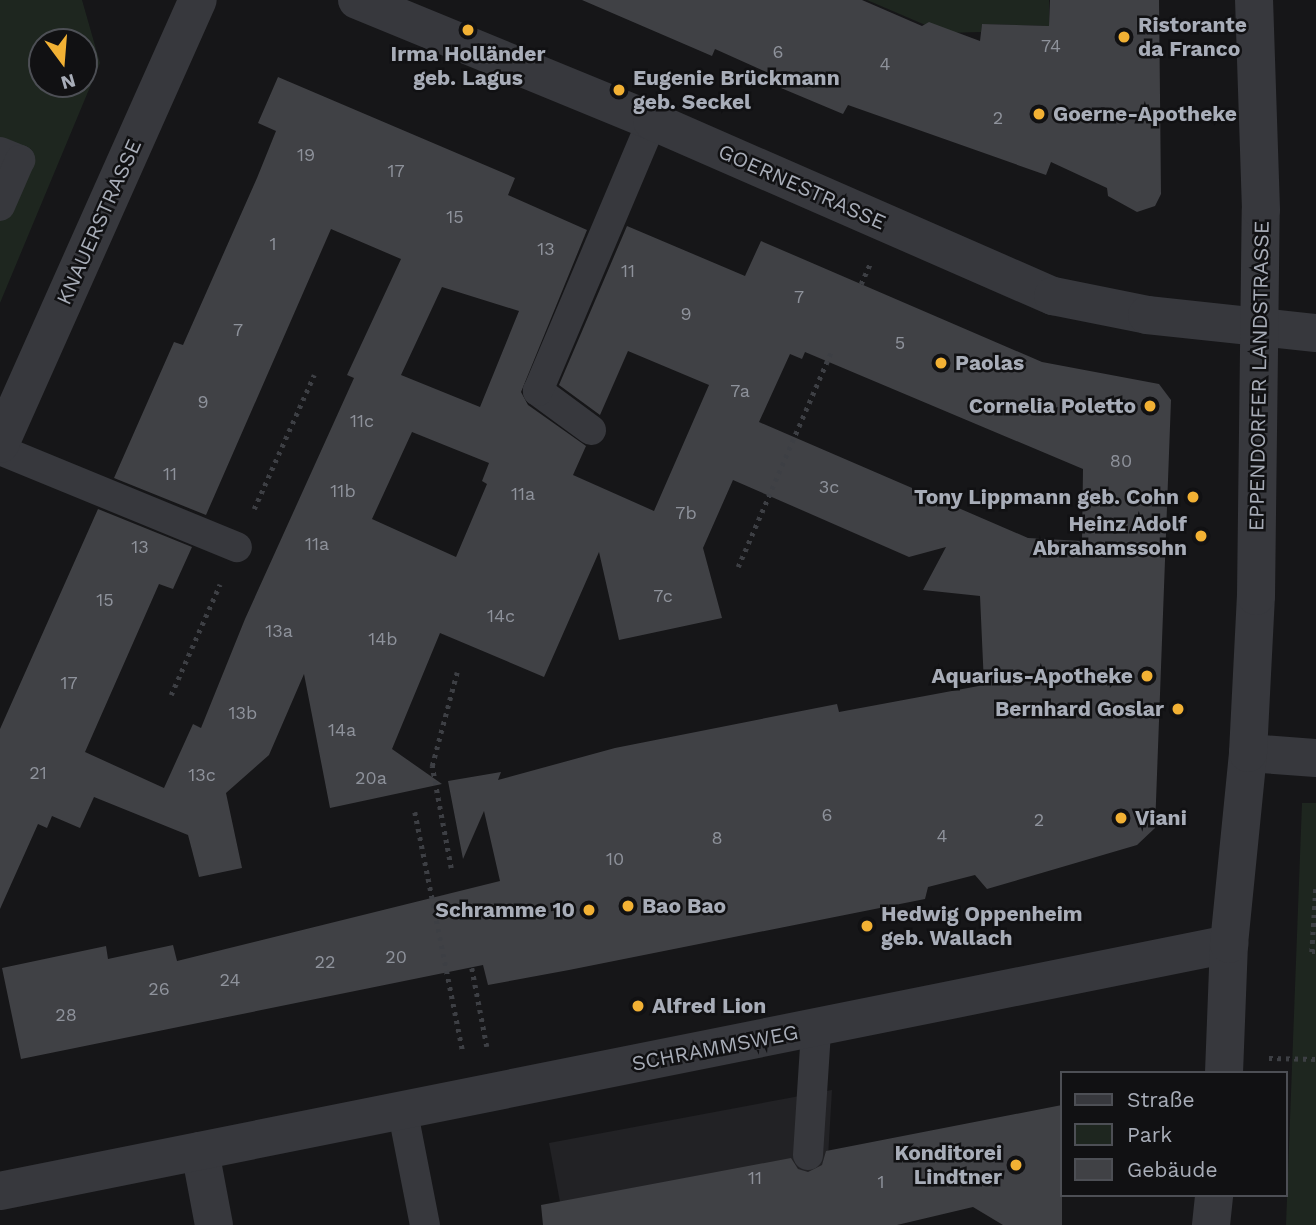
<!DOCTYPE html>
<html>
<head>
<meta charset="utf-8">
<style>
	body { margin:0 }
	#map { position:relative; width:1316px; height:1225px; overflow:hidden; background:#161618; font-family:"Work Sans",sans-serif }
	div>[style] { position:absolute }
	.built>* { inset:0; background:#222225 }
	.green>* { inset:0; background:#1e261f }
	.building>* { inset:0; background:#404145 }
	.path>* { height:4.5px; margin-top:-2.25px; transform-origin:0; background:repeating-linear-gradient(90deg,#3d3f44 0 3.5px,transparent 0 8.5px) }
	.service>* { height:30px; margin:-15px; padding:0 15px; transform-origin:15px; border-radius:15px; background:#37383d }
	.pedestrian>* { height:38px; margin:-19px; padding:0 19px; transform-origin:19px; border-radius:19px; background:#37383d }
	.minor>* { height:38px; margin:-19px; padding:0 19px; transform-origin:19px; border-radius:19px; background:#37383d }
	.tertiary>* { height:38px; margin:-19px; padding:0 19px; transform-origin:19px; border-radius:19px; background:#37383d }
	.dots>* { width:19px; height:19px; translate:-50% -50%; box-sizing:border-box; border:4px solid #111113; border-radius:50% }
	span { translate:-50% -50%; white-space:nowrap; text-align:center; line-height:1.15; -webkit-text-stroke:5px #111113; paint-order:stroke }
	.number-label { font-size:18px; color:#8e929b }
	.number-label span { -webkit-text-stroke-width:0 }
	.poi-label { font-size:21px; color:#a8adb8; font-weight:700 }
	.left { translate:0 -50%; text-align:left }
	.right { translate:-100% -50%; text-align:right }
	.street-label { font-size:21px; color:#a8adb8 }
	.legend { position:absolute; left:1060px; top:1071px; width:228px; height:126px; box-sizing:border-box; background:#111113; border:2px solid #4d4f55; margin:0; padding:9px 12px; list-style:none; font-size:21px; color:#a8adb8 }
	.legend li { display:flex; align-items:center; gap:14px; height:35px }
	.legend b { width:35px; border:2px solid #4d4f55 }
	.north { position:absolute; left:28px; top:28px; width:70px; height:70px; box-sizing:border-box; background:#111113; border:2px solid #4d4f55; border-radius:50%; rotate:164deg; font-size:19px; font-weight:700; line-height:28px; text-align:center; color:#a8adb8 }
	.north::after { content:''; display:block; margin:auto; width:24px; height:32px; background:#f2b134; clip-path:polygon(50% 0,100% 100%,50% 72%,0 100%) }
</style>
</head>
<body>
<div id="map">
	<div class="built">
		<i style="clip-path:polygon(832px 1090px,824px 1225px,560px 1202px,549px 1143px)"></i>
	</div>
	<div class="green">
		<i style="clip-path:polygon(evenodd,0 0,82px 0,100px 63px,0 303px,0 0,42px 42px,84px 42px,84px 84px,42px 84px,42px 42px)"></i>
		<i style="clip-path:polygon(867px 0,1049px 0,1049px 26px,982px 24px,981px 32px,944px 33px)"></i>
		<i style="clip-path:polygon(1302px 803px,1316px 803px,1316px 1225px,1286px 1225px)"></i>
	</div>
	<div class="building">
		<i style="clip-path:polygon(582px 0,862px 0,922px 26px,929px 22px,980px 41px,982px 24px,1049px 26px,1050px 0,1159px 0,1161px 194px,1155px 206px,1137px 212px,1108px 196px,1107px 188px,1051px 162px,1046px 175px,848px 105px,843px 114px,781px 88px,784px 80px,715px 49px,712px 56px)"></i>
		<i style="clip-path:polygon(evenodd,278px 77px,515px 178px,508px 195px,587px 230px,521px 392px,528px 405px,586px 446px,573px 475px,654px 511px,709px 385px,628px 351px,600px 415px,559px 385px,627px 226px,745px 276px,761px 241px,1042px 362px,1159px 384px,1171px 400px,1155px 828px,1137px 845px,987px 889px,975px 875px,928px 887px,925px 899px,569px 970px,488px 985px,483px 965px,21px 1059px,2px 968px,106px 946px,108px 959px,173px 945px,177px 961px,500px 881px,484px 811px,463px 859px,448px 781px,501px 772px,498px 780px,615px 748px,837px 704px,839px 712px,984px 685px,980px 596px,923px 590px,946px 547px,909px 557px,733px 480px,703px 548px,722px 618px,619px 640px,599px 552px,544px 677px,440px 633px,392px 749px,442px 784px,330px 808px,304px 674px,269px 755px,226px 793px,242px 868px,199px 877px,188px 835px,94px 797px,80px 828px,52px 816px,47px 828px,38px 824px,0 909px,0 729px,98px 509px,192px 547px,173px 589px,159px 584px,85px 752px,164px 788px,193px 724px,201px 728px,245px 619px,354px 378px,347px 375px,401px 259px,331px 229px,206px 515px,114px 478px,174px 342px,183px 345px,257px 178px,276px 131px,258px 123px,278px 77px,442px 287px,519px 311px,480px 407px,401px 375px,442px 287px,278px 77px,805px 352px,1083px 469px,1082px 541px,1028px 538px,759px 422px,790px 354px,802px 359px,805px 352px,278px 77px,412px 432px,489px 463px,482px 481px,487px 484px,456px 557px,372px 519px,412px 432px)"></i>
		<i style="clip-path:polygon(1062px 1105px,1062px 1225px,1003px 1225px,973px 1207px,897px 1225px,543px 1225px,541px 1205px,791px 1158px,798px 1169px,808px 1172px,822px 1165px,826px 1151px)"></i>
	</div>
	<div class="path">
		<i style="left:861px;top:284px;width:22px;rotate:-66deg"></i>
		<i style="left:254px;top:509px;width:147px;rotate:-65.9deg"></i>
		<i style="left:738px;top:567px;width:234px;rotate:-66.6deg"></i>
		<i style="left:171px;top:695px;width:121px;rotate:-66.2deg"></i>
		<i style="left:415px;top:812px;width:245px;rotate:78.7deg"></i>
		<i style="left:451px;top:868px;width:104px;rotate:-100.6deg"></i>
		<i style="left:432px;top:766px;width:97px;rotate:-75.1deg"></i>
		<i style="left:1316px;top:889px;width:63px;rotate:93.6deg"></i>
		<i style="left:1312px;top:952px;width:4px"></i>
		<i style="left:472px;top:968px;width:80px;rotate:79.2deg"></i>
		<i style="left:1269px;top:1058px;width:47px;rotate:1.2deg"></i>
	</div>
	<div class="service">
		<i style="left:0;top:152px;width:22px;rotate:22deg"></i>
		<i style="left:20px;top:160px;width:50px;rotate:113.5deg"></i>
		<i style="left:591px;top:430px;width:66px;rotate:-143.7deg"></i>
		<i style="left:538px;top:391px;width:293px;rotate:-67.1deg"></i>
		<i style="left:0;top:450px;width:256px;rotate:22.3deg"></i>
		<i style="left:402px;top:1108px;width:119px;rotate:78.9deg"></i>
		<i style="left:808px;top:1155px;width:125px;rotate:-86.3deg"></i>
	</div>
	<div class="pedestrian">
		<i style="left:200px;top:1151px;width:75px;rotate:79.3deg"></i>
	</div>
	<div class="minor">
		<i style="left:357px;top:0;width:319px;rotate:22.3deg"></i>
		<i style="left:652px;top:121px;width:438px;rotate:23.6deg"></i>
		<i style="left:1053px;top:296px;width:96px;rotate:11.4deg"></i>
		<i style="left:1147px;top:315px;width:170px;rotate:6.1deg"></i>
		<i style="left:0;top:444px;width:486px;rotate:-66deg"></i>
		<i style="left:1248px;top:753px;width:68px;rotate:4.2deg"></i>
		<i style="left:0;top:1191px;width:1254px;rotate:-11.36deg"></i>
	</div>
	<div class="tertiary">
		<i style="left:1224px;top:1073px;width:129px;rotate:-87.8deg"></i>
		<i style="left:1229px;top:944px;width:192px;rotate:-84.3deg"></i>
		<i style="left:1248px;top:753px;width:157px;rotate:-87.1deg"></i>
		<i style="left:1256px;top:596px;width:386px;rotate:-89.3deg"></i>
		<i style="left:1261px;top:210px;width:210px;rotate:-91.9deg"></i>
		<i style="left:1211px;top:1225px;width:30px;rotate:-84deg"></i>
	</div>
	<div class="dots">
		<i style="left:468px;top:30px;background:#f2b134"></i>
		<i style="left:1124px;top:37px;background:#f2b134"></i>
		<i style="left:619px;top:90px;background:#f2b134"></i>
		<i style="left:1039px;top:114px;background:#f2b134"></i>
		<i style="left:941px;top:363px;background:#f2b134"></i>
		<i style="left:1150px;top:406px;background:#f2b134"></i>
		<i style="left:1193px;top:497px;background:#f2b134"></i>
		<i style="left:1201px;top:536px;background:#f2b134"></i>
		<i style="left:1147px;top:676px;background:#f2b134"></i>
		<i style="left:1178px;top:709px;background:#f2b134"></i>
		<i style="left:1121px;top:818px;background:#f2b134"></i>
		<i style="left:628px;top:906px;background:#f2b134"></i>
		<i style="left:589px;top:910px;background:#f2b134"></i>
		<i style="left:867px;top:926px;background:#f2b134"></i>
		<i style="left:638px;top:1006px;background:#f2b134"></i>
		<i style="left:1016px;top:1165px;background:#f2b134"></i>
	</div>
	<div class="number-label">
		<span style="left:1051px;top:46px">74</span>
		<span style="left:778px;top:52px">6</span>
		<span style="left:885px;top:64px">4</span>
		<span style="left:998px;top:118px">2</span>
		<span style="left:306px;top:155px">19</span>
		<span style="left:396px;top:171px">17</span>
		<span style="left:455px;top:217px">15</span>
		<span style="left:273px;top:244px">1</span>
		<span style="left:546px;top:249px">13</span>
		<span style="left:628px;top:271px">11</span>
		<span style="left:799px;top:297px">7</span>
		<span style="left:686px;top:314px">9</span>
		<span style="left:238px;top:330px">7</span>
		<span style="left:900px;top:343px">5</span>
		<span style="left:740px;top:391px">7a</span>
		<span style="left:203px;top:402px">9</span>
		<span style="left:362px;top:421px">11c</span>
		<span style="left:1121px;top:461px">80</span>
		<span style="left:170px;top:474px">11</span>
		<span style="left:829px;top:487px">3c</span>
		<span style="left:343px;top:491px">11b</span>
		<span style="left:523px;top:494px">11a</span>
		<span style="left:686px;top:513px">7b</span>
		<span style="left:317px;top:544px">11a</span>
		<span style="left:140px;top:547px">13</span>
		<span style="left:663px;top:596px">7c</span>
		<span style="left:105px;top:600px">15</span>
		<span style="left:501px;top:616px">14c</span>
		<span style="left:279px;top:631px">13a</span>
		<span style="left:383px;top:639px">14b</span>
		<span style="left:69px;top:683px">17</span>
		<span style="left:243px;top:713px">13b</span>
		<span style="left:342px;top:730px">14a</span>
		<span style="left:38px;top:773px">21</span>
		<span style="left:202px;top:775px">13c</span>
		<span style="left:371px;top:778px">20a</span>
		<span style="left:827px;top:815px">6</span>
		<span style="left:1039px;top:820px">2</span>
		<span style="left:942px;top:836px">4</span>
		<span style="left:717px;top:838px">8</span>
		<span style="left:615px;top:859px">10</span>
		<span style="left:396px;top:957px">20</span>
		<span style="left:325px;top:962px">22</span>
		<span style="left:230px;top:980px">24</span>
		<span style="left:159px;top:989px">26</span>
		<span style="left:66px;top:1015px">28</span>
		<span style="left:755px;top:1178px">11</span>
		<span style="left:881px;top:1182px">1</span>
	</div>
	<div class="poi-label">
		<span class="left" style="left:1138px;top:37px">Ristorante<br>da Franco</span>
		<span style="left:468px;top:66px">Irma Holländer<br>geb. Lagus</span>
		<span class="left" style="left:633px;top:90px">Eugenie Brückmann<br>geb. Seckel</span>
		<span class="left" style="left:1053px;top:114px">Goerne-Apotheke</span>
		<span class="left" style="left:955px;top:363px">Paolas</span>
		<span class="right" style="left:1136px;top:406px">Cornelia Poletto</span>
		<span class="right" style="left:1179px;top:497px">Tony Lippmann geb. Cohn</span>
		<span class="right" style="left:1187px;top:536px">Heinz Adolf<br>Abrahamssohn</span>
		<span class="right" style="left:1133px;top:676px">Aquarius-Apotheke</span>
		<span class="right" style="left:1164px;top:709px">Bernhard Goslar</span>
		<span class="left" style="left:1135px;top:818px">Viani</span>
		<span class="left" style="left:642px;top:906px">Bao Bao</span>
		<span class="right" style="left:575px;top:910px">Schramme 10</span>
		<span class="left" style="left:881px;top:926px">Hedwig Oppenheim<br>geb. Wallach</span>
		<span class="left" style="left:652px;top:1006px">Alfred Lion</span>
		<span class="right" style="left:1002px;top:1165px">Konditorei<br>Lindtner</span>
	</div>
	<div class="street-label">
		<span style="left:802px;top:187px;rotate:24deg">GOERNESTRASSE</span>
		<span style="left:99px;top:222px;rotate:-66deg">KNAUERSTRASSE</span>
		<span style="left:1259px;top:376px;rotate:-89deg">EPPENDORFER LANDSTRASSE</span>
		<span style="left:715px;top:1048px;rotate:-11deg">SCHRAMMSWEG</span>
	</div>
	<ul class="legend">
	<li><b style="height:9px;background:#37383d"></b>Straße</li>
	<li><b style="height:19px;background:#1e261f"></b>Park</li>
	<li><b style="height:19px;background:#404145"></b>Gebäude</li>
	</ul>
	<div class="north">N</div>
</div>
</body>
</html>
